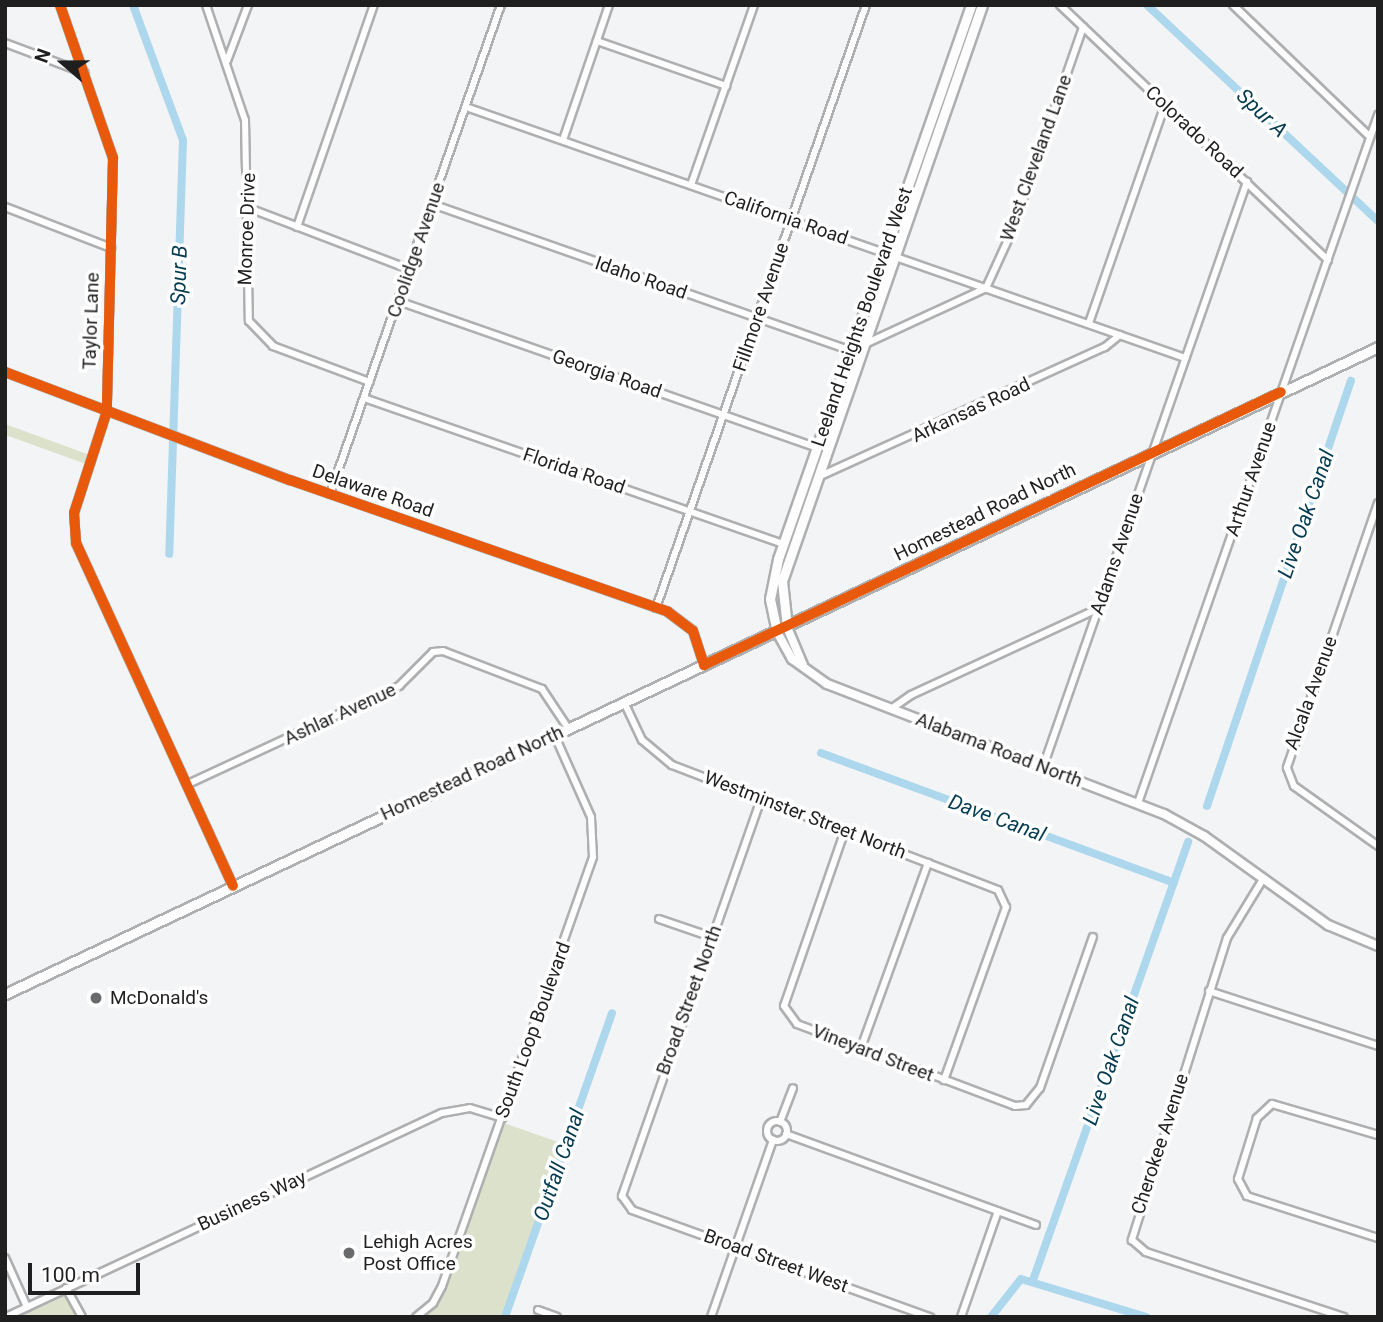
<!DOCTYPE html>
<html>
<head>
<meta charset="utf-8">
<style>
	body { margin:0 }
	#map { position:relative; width:1383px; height:1322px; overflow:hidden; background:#f3f4f5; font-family:Roboto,sans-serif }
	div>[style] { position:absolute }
	.green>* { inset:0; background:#dce1cc; transform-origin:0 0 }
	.canal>* { height:8px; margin:-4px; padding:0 4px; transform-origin:4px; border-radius:4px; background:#acd7ed }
	.roads { filter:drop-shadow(2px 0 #aeafb0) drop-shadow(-2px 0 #aeafb0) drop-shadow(0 2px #aeafb0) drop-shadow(0 -2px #aeafb0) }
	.minor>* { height:6px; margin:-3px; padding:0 3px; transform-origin:3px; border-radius:3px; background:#fdfdfe }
	.minor>.ring { margin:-3px; padding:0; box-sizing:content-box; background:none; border:6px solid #fdfdfe; border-radius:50% }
	.tertiary>* { height:8px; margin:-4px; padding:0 4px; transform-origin:4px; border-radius:4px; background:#fdfdfe }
	.secondary>* { height:9px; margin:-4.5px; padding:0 4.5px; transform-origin:4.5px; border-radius:4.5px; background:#fdfdfe }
	.cycleway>* { height:10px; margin:-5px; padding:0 5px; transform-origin:5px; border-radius:5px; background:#e8590c }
	.dots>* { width:19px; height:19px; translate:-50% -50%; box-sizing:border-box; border:4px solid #fff; border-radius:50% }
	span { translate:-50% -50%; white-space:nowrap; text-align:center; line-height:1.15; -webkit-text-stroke:7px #fff; paint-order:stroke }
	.street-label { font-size:19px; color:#1f1f20 }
	.poi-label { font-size:19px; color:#1f1f20 }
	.left { translate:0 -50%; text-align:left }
	.water-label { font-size:21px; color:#043b50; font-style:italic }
	.frame { position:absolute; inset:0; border:7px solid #1f1f20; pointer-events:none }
	.north { position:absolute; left:28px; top:28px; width:70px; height:70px; -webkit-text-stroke:5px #fff; paint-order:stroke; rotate:290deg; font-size:19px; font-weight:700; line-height:28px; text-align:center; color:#1f1f20 }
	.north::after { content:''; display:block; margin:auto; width:24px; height:32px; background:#1f1f20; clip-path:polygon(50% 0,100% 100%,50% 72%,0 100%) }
	.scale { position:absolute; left:28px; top:1263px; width:112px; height:32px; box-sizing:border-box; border:4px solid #1f1f20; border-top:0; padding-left:9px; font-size:21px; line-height:24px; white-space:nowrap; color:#1f1f20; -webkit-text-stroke:5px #fff; paint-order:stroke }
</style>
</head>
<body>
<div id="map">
	<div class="green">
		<i style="left:5px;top:424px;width:94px;height:10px;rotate:20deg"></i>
		<i style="clip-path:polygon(504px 1123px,564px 1144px,503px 1317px,422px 1317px,446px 1287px)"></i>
		<i style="clip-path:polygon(65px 1293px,78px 1317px,14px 1317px)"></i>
	</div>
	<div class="canal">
		<i style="left:133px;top:5px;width:144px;rotate:69.7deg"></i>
		<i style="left:183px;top:140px;width:414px;rotate:91.9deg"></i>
		<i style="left:1147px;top:5px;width:316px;rotate:43.1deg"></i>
		<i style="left:821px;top:753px;width:376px;rotate:20.2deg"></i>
		<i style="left:1207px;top:806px;width:449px;rotate:-71.3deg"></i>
		<i style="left:1033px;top:1280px;width:465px;rotate:-70.5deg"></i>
		<i style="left:505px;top:1317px;width:322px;rotate:-70.6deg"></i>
		<i style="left:991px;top:1317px;width:48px;rotate:-51.7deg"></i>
		<i style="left:1021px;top:1279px;width:131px;rotate:16.9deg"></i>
	</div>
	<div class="roads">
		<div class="minor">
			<i style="left:60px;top:5px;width:162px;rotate:70.9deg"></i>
			<i style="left:113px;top:158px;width:253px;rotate:91.4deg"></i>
			<i style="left:107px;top:411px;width:107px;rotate:107.9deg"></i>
			<i style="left:74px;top:513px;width:30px;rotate:86deg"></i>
			<i style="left:76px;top:543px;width:377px;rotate:65.4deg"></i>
			<i style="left:206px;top:5px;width:121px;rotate:71.3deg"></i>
			<i style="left:245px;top:120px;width:201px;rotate:88.9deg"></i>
			<i style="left:249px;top:321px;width:35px;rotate:46deg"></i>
			<i style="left:273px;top:346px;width:103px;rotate:20.4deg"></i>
			<i style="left:1060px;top:5px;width:370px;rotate:43.6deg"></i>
			<i style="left:1233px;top:5px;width:190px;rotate:43.9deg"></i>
			<i style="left:597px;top:41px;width:137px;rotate:19.2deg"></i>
			<i style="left:5px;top:43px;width:85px;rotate:20.6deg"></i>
			<i style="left:227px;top:61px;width:60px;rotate:-69.4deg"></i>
			<i style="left:466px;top:107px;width:762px;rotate:19.24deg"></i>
			<i style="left:563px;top:140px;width:143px;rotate:-71.2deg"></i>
			<i style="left:691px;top:185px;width:191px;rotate:-70.7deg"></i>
			<i style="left:432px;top:204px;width:444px;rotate:19.3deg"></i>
			<i style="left:5px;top:207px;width:114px;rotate:21.1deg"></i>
			<i style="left:249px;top:208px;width:171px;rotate:20.9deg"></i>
			<i style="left:297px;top:227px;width:235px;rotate:-70.9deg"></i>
			<i style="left:398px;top:301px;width:443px;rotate:19.3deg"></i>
			<i style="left:1089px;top:323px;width:231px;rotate:-70.8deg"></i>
			<i style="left:865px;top:344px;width:133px;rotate:-24.8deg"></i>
			<i style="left:986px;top:288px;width:63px;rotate:-65.5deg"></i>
			<i style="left:1012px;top:231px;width:216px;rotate:-70.8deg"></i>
			<i style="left:5px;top:372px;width:305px;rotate:20.8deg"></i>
			<i style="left:290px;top:480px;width:400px;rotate:19.2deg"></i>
			<i style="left:668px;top:612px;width:31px;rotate:37deg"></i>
			<i style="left:693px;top:631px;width:36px;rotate:72deg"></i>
			<i style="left:364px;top:398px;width:444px;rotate:19.2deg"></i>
			<i style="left:818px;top:477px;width:315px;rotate:-24.4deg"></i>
			<i style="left:1105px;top:347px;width:19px;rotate:-39deg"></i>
			<i style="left:330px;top:494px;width:518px;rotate:-70.73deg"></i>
			<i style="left:1378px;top:503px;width:280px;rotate:109deg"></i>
			<i style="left:1287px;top:768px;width:19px;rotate:69deg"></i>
			<i style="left:1294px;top:786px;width:103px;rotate:35.5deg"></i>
			<i style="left:656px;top:608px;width:639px;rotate:-70.8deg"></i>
			<i style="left:624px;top:702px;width:42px;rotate:64.7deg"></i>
			<i style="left:642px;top:740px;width:39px;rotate:40deg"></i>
			<i style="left:672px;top:765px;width:349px;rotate:21deg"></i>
			<i style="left:998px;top:890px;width:19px;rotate:65deg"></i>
			<i style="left:1006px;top:907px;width:184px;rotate:109.7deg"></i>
			<i style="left:891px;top:709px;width:24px;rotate:-35deg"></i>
			<i style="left:911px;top:695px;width:205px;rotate:-24.8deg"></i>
			<i style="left:1043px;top:767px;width:620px;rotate:-70.78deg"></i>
			<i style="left:188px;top:784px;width:233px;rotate:-24.9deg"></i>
			<i style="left:399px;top:686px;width:48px;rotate:-45deg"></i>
			<i style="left:433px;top:652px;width:10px;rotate:-6deg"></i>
			<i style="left:443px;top:651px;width:106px;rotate:21deg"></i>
			<i style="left:542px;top:689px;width:47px;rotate:56.3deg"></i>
			<i style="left:761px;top:799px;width:421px;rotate:109.3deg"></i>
			<i style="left:622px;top:1196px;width:17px;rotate:54deg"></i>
			<i style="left:632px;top:1210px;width:317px;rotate:19.8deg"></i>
			<i style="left:1138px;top:803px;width:729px;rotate:-70.77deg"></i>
			<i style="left:845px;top:830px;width:186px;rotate:109.1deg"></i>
			<i style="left:784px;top:1006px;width:22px;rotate:54deg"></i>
			<i style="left:797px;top:1024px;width:233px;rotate:20.6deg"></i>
			<i style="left:1015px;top:1106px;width:11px;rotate:-5deg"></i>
			<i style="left:1026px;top:1105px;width:22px;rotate:-51deg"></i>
			<i style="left:1040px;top:1088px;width:160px;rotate:-70.7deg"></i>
			<i style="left:1263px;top:879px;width:69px;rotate:121.4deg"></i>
			<i style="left:1227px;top:938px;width:317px;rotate:107.5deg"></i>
			<i style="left:1132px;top:1240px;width:18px;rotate:41deg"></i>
			<i style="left:1146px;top:1252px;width:208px;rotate:18.2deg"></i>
			<i style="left:659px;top:919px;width:56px;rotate:18.8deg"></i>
			<i style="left:1209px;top:991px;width:178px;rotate:18deg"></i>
			<i style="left:861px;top:1048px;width:197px;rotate:-70.1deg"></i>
			<i class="ring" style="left:767px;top:1121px;width:14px;height:14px"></i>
			<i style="left:780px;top:1122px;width:36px;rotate:-69deg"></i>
			<i style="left:786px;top:1134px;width:266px;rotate:20deg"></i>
			<i style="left:1378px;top:1135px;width:110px;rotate:-163.7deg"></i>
			<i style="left:1272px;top:1104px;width:21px;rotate:137deg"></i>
			<i style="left:1257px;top:1118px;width:64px;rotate:107.3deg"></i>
			<i style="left:1238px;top:1179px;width:19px;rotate:62deg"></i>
			<i style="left:1247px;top:1196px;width:138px;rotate:17.8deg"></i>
			<i style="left:5px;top:1258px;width:54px;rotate:65.8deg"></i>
			<i style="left:66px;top:1288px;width:33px;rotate:61deg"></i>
			<i style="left:538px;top:1310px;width:20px;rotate:20deg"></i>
			<i style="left:6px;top:1317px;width:481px;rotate:-25.1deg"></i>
			<i style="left:442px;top:1113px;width:28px;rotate:-10deg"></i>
			<i style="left:470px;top:1108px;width:34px;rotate:17deg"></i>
			<i style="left:416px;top:1317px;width:22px;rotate:-39deg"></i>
			<i style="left:433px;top:1303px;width:19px;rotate:-62deg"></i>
			<i style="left:442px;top:1286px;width:455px;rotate:-70.6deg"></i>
			<i style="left:593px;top:857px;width:40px;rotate:-92.9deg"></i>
			<i style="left:591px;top:817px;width:91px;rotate:-114deg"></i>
			<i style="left:711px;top:1317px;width:188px;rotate:-70.7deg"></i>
			<i style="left:961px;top:1317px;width:112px;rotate:-70.8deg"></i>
		</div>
		<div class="tertiary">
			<i style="left:787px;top:627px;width:41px;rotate:67.2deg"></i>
			<i style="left:777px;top:632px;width:31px;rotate:61deg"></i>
			<i style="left:792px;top:659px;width:43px;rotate:35.5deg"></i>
			<i style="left:827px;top:684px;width:361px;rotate:21.1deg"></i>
			<i style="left:1164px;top:814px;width:46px;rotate:28.8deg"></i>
			<i style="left:1204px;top:836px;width:153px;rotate:35.7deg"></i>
			<i style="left:1328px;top:925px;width:54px;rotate:22.8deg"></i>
		</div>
		<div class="secondary">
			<i style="left:787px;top:627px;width:46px;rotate:-96.2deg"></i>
			<i style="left:782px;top:581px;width:610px;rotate:-70.85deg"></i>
			<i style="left:777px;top:632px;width:34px;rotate:-102deg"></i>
			<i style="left:770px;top:599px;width:41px;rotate:-78.7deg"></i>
			<i style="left:778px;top:559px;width:587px;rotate:-70.79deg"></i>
			<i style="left:5px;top:994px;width:1518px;rotate:-25.23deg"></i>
		</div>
	</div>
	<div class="cycleway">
		<i style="left:60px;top:5px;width:162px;rotate:70.9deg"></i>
		<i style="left:113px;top:158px;width:253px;rotate:91.4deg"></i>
		<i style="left:107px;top:411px;width:107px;rotate:107.9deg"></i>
		<i style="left:74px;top:513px;width:30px;rotate:86deg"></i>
		<i style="left:76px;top:543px;width:377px;rotate:65.4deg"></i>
		<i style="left:5px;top:372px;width:305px;rotate:20.8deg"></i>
		<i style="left:290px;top:480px;width:400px;rotate:19.2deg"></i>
		<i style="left:668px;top:612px;width:31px;rotate:37deg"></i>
		<i style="left:693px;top:631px;width:36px;rotate:72deg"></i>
		<i style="left:704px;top:665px;width:638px;rotate:-25.32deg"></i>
	</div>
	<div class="dots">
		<i style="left:96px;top:998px;background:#696a6b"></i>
		<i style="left:349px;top:1253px;background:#696a6b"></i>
	</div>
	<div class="street-label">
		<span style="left:1194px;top:132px;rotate:43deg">Colorado Road</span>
		<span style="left:1036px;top:158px;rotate:-70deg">West Cleveland Lane</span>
		<span style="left:786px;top:218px;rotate:19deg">California Road</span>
		<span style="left:247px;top:229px;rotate:-88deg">Monroe Drive</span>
		<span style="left:416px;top:250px;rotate:-71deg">Coolidge Avenue</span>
		<span style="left:641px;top:278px;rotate:19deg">Idaho Road</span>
		<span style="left:761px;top:307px;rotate:-71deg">Fillmore Avenue</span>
		<span style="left:862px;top:317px;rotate:-71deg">Leeland Heights Boulevard West</span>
		<span style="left:91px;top:321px;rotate:-88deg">Taylor Lane</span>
		<span style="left:607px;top:374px;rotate:19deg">Georgia Road</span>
		<span style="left:971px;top:410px;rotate:-25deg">Arkansas Road</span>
		<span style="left:574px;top:471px;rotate:19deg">Florida Road</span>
		<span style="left:1251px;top:479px;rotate:-71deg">Arthur Avenue</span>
		<span style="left:373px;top:491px;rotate:19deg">Delaware Road</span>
		<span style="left:985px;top:512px;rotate:-26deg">Homestead Road North</span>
		<span style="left:1117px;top:554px;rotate:-71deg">Adams Avenue</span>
		<span style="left:1311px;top:693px;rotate:-70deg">Alcala Avenue</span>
		<span style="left:340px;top:714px;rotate:-25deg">Ashlar Avenue</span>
		<span style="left:999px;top:750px;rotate:21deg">Alabama Road North</span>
		<span style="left:472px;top:773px;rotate:-25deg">Homestead Road North</span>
		<span style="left:805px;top:815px;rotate:21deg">Westminster Street North</span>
		<span style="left:689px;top:1000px;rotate:-70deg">Broad Street North</span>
		<span style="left:533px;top:1030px;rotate:-70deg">South Loop Boulevard</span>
		<span style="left:873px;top:1053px;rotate:21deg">Vineyard Street</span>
		<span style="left:1160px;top:1144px;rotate:-72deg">Cherokee Avenue</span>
		<span style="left:252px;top:1201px;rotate:-25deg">Business Way</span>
		<span style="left:776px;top:1261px;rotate:20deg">Broad Street West</span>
	</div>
	<div class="poi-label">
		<span class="left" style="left:110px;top:998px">McDonald's</span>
		<span class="left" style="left:363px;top:1253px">Lehigh Acres<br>Post Office</span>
	</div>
	<div class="water-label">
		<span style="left:1262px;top:113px;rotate:43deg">Spur A</span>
		<span style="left:179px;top:275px;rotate:-88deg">Spur B</span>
		<span style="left:1306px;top:514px;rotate:-71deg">Live Oak Canal</span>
		<span style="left:997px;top:818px;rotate:20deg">Dave Canal</span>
		<span style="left:1111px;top:1061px;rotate:-71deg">Live Oak Canal</span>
		<span style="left:559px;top:1165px;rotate:-71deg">Outfall Canal</span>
	</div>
	<div class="frame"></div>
	<div class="north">N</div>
	<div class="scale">100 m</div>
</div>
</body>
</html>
